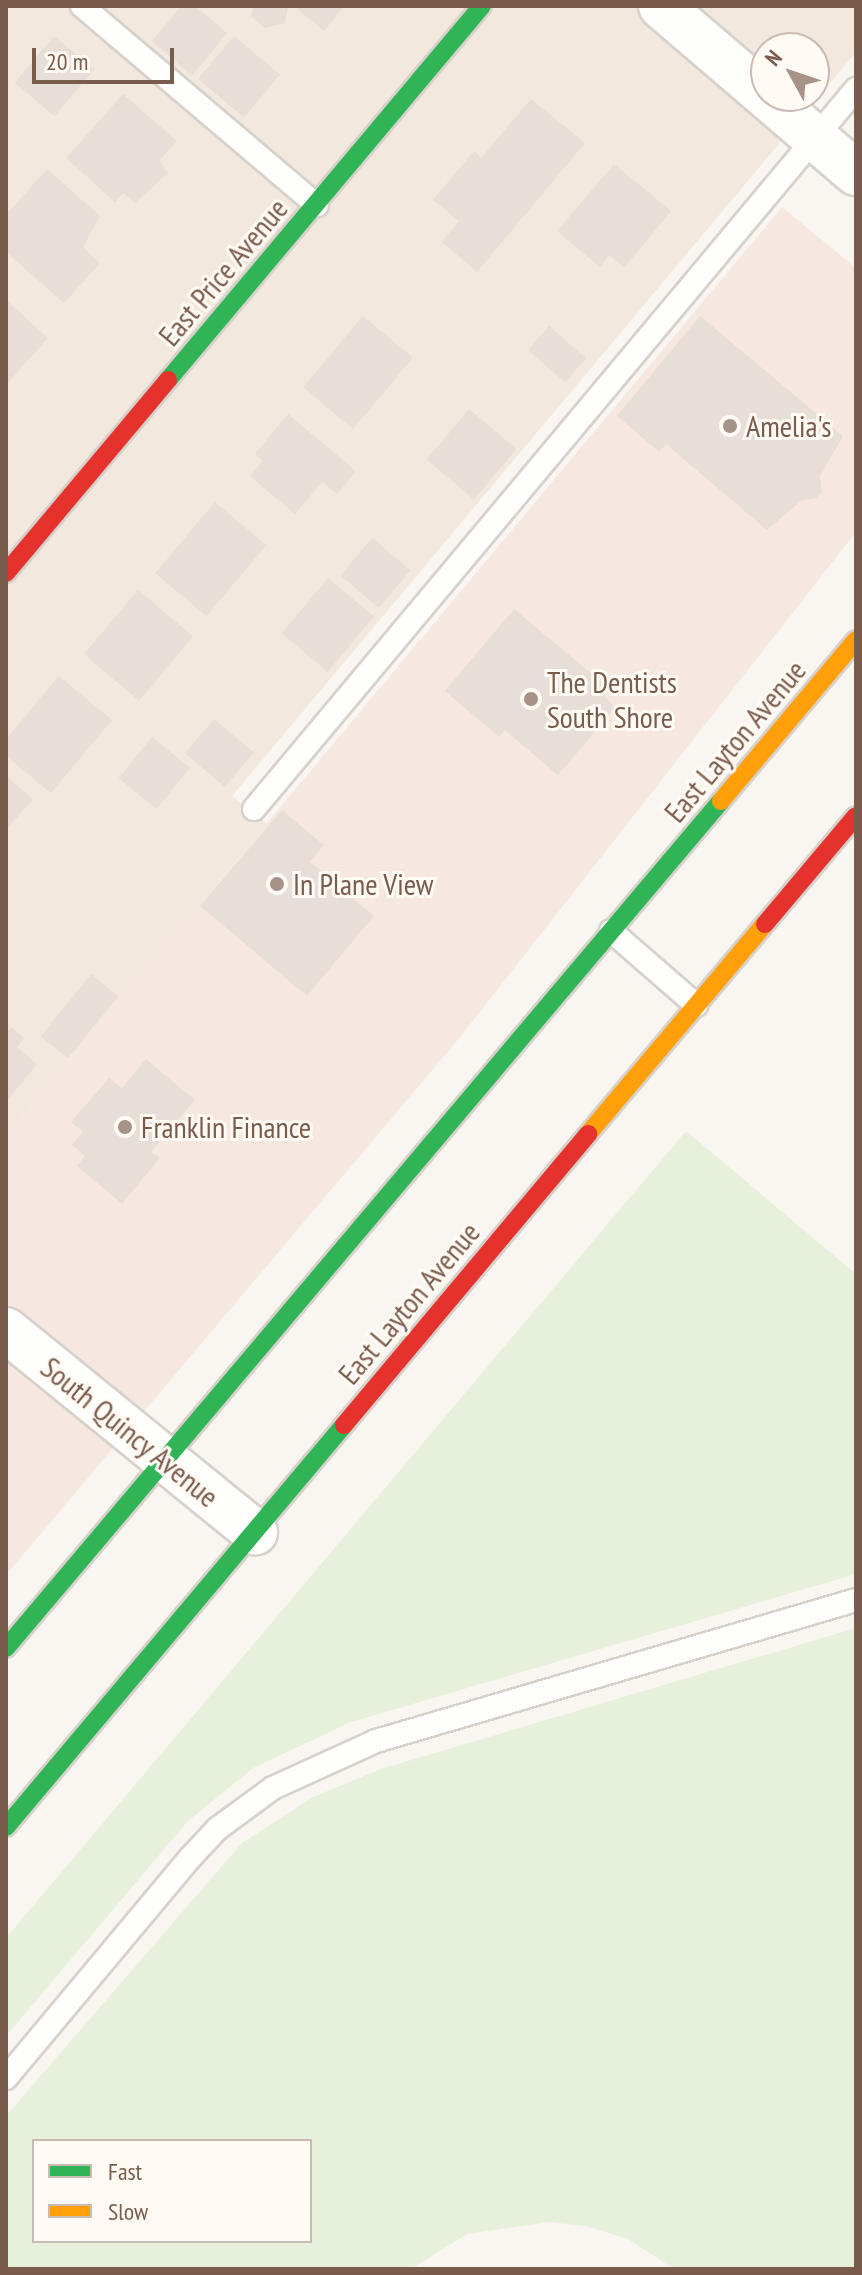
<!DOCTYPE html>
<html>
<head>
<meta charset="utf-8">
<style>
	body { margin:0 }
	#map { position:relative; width:862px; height:2275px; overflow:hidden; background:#f9f5f0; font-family:"PT Sans Narrow",sans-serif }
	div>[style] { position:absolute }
	.residential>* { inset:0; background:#f2e8de }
	.commercial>* { inset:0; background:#f6e8e1 }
	.green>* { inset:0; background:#e7f0db }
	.building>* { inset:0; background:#e6ded7; transform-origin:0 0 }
	.roads { filter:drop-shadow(2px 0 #d7d1cb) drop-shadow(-2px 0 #d7d1cb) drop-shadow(0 2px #d7d1cb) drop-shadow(0 -2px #d7d1cb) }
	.lane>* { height:22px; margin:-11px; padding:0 11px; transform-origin:11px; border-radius:11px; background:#fefefd }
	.street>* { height:44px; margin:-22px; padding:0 22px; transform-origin:22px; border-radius:22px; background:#fefefd }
	.fast>* { height:18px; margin:-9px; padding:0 9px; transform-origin:9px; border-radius:9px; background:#30b455 }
	.slow>* { height:18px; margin:-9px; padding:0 9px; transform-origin:9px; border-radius:9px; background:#ff9f0a }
	.jam>* { height:18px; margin:-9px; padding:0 9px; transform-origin:9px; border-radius:9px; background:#e5322d }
	.dots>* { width:22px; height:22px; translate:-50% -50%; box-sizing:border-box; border:4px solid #fffaf3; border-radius:50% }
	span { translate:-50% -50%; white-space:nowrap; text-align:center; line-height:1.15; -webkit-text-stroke:6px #fffaf3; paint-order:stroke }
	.street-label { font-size:30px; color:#7a5c4d }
	.poi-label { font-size:30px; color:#7a5c4d }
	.left { translate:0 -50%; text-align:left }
	.frame { position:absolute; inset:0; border:8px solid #7a5c4d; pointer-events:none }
	.legend { position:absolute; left:32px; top:2139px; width:280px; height:104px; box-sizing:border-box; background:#fffaf3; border:2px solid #cabbb1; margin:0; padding:10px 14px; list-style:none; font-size:24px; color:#7a5c4d }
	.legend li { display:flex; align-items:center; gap:16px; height:40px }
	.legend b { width:40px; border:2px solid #cabbb1 }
	.north { position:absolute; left:750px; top:32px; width:80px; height:80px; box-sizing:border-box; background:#fffaf3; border:2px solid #cabbb1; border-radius:50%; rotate:310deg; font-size:22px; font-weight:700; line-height:32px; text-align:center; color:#7a5c4d }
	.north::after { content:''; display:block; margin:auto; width:28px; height:36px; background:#a69286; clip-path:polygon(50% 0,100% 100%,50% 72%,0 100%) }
	.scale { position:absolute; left:32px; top:48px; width:142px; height:36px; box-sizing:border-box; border:4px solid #7a5c4d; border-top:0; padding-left:10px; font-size:24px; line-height:28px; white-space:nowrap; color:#7a5c4d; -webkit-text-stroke:6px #fffaf3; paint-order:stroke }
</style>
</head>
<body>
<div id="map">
	<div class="residential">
		<i style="clip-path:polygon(evenodd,6px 6px,856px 6px,856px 52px,232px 796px,267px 824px,6px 1135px,6px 6px,766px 48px,814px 48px,814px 96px,766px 96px,766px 48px)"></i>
	</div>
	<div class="commercial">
		<i style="clip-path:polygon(782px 207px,856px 268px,856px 532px,461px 1036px,6px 1575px,6px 1135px)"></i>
	</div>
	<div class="green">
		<i style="clip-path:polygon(686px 1131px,856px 1274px,856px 1574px,351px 1722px,253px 1768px,188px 1821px,6px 2036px,6px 1938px)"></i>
		<i style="clip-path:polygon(evenodd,856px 1628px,856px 2269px,674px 2269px,628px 2239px,586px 2226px,548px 2222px,467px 2234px,411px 2269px,6px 2269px,6px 2116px,242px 1843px,313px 1797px,381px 1769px,856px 1628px,34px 2141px,310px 2141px,310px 2241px,34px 2241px,34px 2141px)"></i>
	</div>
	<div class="building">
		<i style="clip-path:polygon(181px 6px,195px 6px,227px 33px,192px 76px,152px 41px)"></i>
		<i style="clip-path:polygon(254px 6px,288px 6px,285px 23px,264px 28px,251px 16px)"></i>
		<i style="clip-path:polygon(294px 6px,344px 6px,324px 31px)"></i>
		<i style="left:54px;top:36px;width:52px;height:61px;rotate:40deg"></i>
		<i style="left:234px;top:36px;width:60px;height:56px;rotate:40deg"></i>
		<i style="clip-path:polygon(123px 94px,177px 141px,159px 161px,168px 173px,135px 203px,123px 193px,115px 202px,66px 158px)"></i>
		<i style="clip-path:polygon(531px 99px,585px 143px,477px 272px,442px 242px,459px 221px,433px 200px,474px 151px,481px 158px)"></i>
		<i style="clip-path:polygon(614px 164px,671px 211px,624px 268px,609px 255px,600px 267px,557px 231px)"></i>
		<i style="clip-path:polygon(47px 169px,100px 216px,83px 247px,100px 263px,64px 303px,6px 252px,6px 215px)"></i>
		<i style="clip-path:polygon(6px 300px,48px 338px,6px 385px)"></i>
		<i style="left:363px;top:316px;width:65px;height:93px;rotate:40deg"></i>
		<i style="clip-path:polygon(700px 316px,843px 436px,820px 476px,822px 492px,816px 498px,802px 500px,767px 530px,666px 444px,659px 452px,617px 416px)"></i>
		<i style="left:549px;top:326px;width:49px;height:32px;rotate:41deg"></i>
		<i style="left:469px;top:409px;width:62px;height:66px;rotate:40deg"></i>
		<i style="clip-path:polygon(288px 414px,356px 471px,337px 494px,322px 482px,295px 514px,250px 476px,263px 461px,255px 454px)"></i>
		<i style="left:215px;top:502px;width:67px;height:93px;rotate:40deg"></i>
		<i style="left:372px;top:538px;width:50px;height:49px;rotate:40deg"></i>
		<i style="left:328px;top:578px;width:60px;height:72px;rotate:40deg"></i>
		<i style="left:138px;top:590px;width:72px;height:84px;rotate:40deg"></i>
		<i style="clip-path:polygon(514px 609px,605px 685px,599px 692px,616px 707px,558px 775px,505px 730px,499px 737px,445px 691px)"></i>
		<i style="clip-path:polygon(59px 676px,112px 720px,51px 793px,6px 756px,6px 739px)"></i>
		<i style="left:214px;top:719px;width:52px;height:45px;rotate:40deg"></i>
		<i style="left:152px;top:737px;width:49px;height:53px;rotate:39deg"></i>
		<i style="clip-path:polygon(6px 776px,33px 799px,6px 830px)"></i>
		<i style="clip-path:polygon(282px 810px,324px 845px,310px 862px,374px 916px,307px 996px,200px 906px)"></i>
		<i style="left:91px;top:974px;width:35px;height:80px;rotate:39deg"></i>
		<i style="clip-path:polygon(11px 1027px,24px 1038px,17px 1047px,37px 1064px,6px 1102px,6px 1033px)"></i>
		<i style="clip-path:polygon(146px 1059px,195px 1100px,151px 1152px,160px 1158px,122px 1204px,77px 1166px,85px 1156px,72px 1145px,83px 1132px,71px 1122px,109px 1078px,122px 1088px)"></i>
	</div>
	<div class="roads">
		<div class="lane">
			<i style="left:82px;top:6px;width:308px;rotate:40.3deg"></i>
			<i style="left:254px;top:809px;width:939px;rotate:-50.1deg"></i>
			<i style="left:611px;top:931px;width:113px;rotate:41deg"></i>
			<i style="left:6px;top:2078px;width:287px;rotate:-50.1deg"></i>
			<i style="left:190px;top:1858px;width:40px;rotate:-47deg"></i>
			<i style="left:217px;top:1829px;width:69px;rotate:-36.2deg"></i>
			<i style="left:273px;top:1788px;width:113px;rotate:-24.5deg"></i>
			<i style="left:376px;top:1741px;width:500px;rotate:-16.37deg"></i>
		</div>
		<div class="street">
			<i style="left:661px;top:6px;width:257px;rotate:40.6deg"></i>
			<i style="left:6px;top:1330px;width:321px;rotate:39.1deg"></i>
		</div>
		<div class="fast">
			<i style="left:168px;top:380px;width:488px;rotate:-50deg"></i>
			<i style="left:6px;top:1648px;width:1108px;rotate:-49.83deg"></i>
			<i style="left:6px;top:1827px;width:525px;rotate:-49.94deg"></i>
		</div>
		<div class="slow">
			<i style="left:721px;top:801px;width:210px;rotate:-50deg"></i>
			<i style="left:588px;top:1134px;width:275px;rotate:-49.9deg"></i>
		</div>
		<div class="jam">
			<i style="left:6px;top:573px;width:252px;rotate:-50deg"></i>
			<i style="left:765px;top:924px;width:141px;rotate:-49.9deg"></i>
			<i style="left:344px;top:1425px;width:380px;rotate:-50deg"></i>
		</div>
	</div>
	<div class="dots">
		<i style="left:730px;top:426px;background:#a69286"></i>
		<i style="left:531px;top:699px;background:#a69286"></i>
		<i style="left:277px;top:884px;background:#a69286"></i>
		<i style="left:125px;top:1127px;background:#a69286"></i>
	</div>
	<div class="street-label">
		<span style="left:223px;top:272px;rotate:-50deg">East Price Avenue</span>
		<span style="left:735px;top:741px;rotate:-50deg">East Layton Avenue</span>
		<span style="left:409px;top:1303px;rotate:-50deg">East Layton Avenue</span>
		<span style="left:130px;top:1432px;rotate:39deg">South Quincy Avenue</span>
	</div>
	<div class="poi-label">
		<span class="left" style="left:746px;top:426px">Amelia's</span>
		<span class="left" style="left:547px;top:699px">The Dentists<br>South Shore</span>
		<span class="left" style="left:293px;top:884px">In Plane View</span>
		<span class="left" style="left:141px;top:1127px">Franklin Finance</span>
	</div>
	<div class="frame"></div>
	<ul class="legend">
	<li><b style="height:10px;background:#30b455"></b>Fast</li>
	<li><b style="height:10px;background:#ff9f0a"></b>Slow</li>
	</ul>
	<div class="north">N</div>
	<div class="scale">20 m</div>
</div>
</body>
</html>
